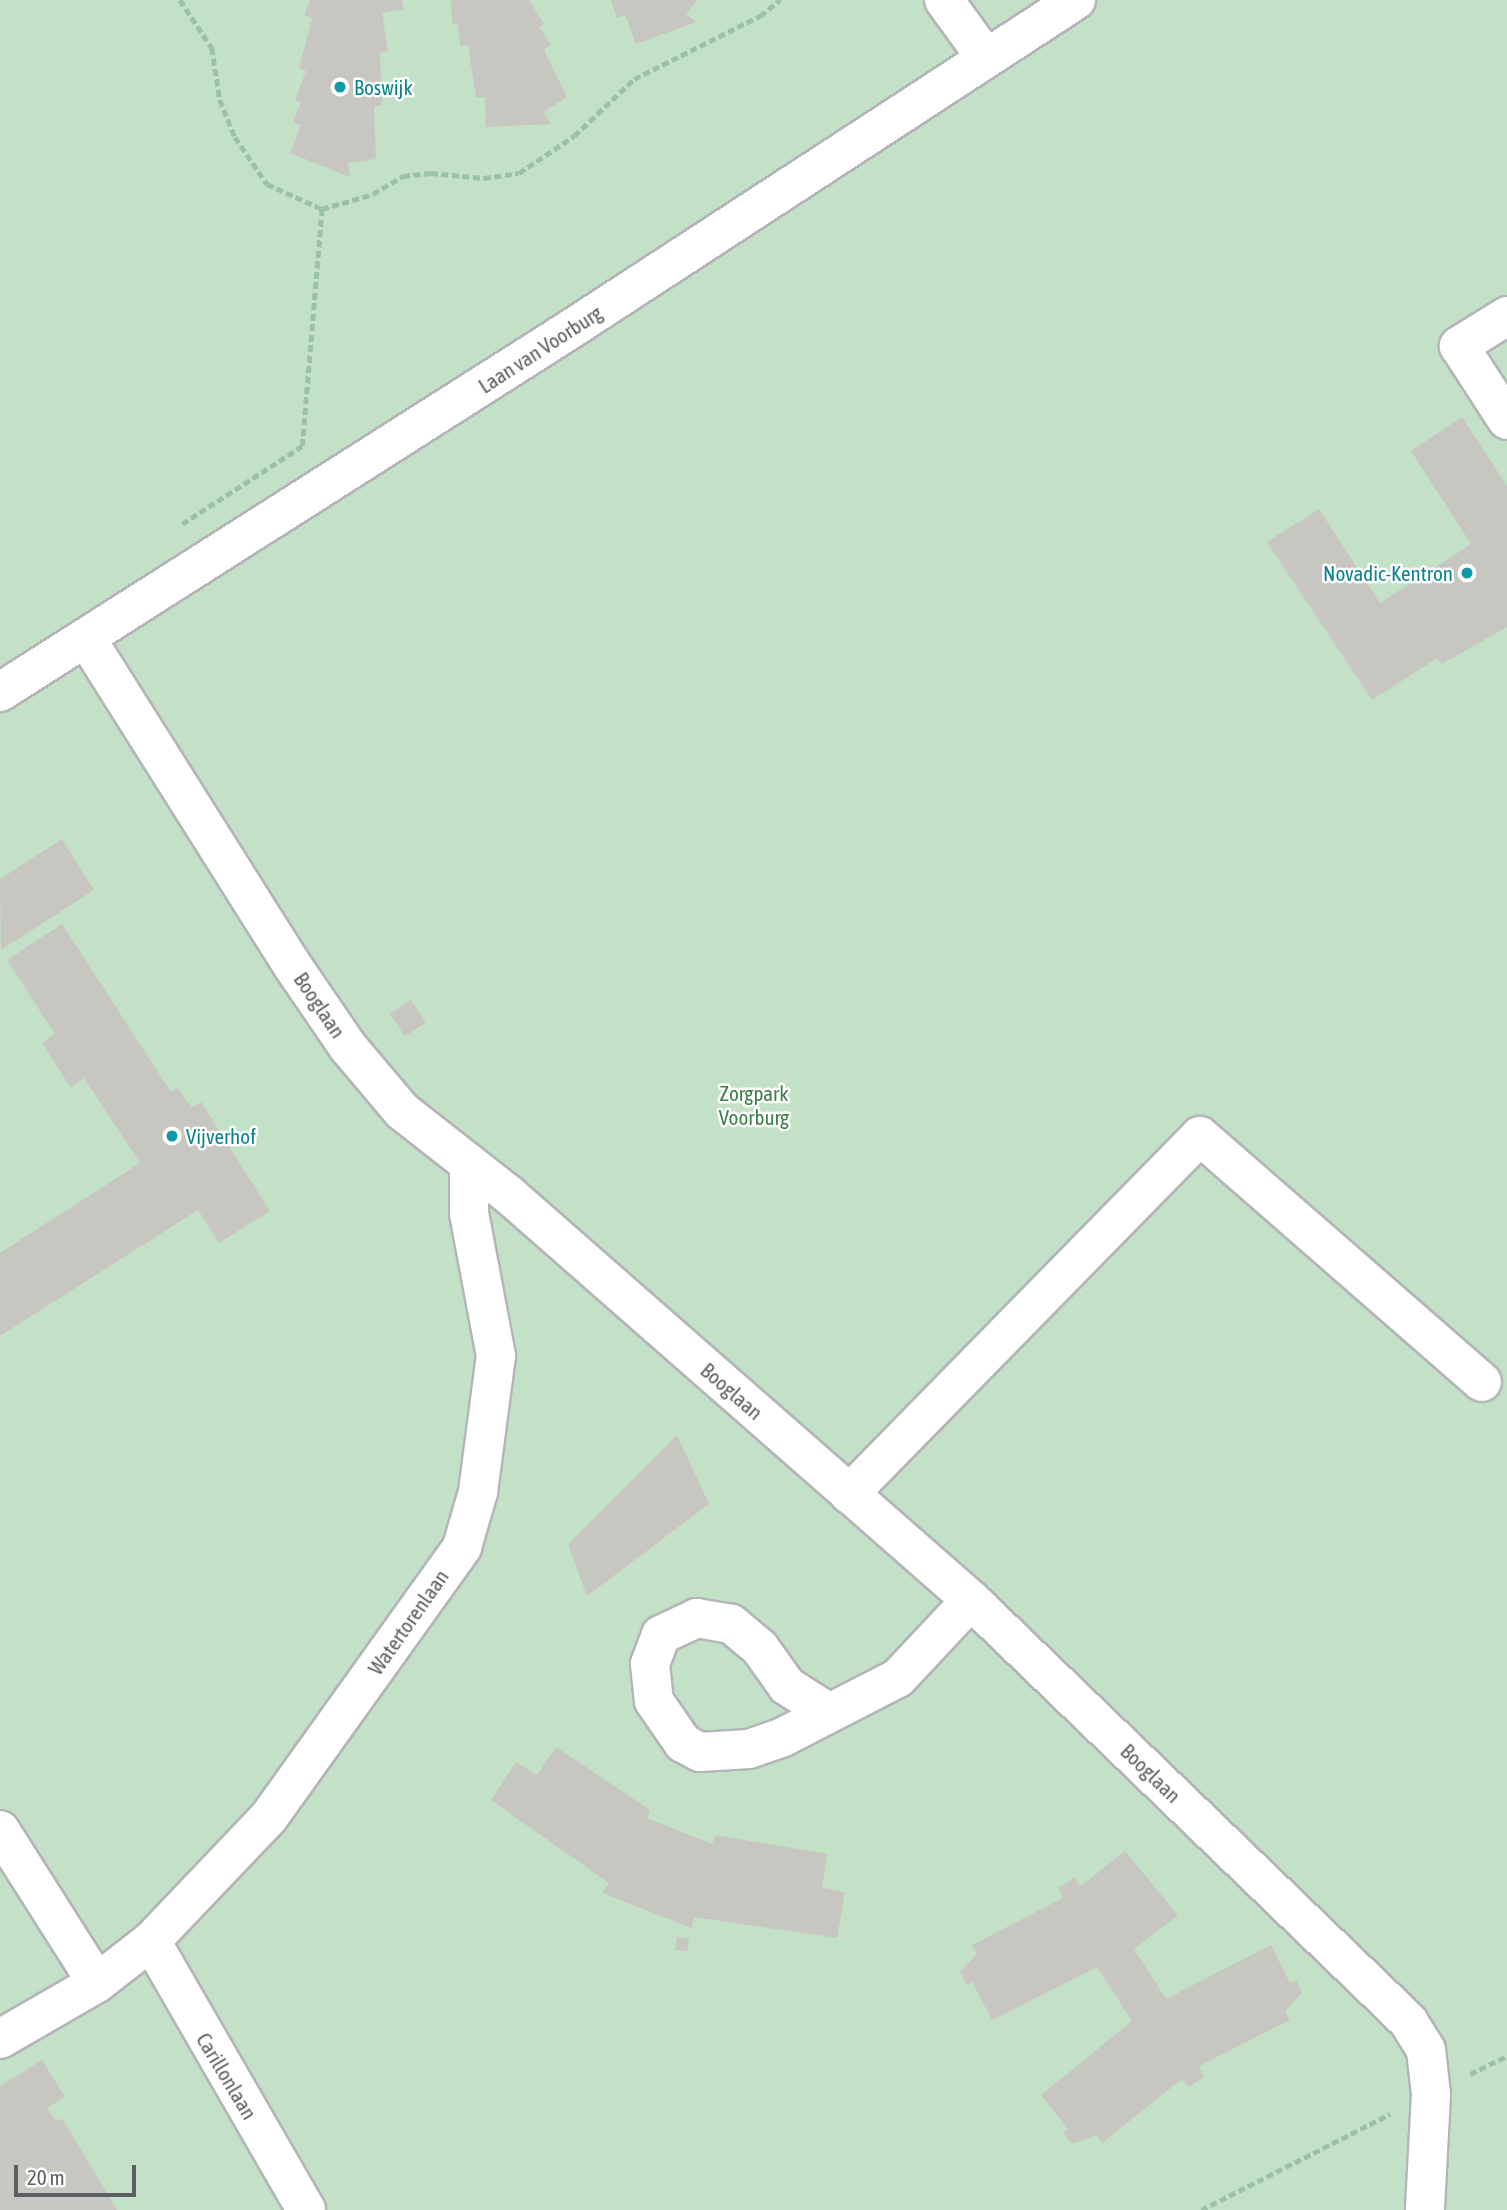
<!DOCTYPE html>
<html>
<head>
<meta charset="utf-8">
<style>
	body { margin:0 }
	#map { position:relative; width:1507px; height:2210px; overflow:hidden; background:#ecebe3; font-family:"Asap Condensed",sans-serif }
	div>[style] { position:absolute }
	.green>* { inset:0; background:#c3e1c6; transform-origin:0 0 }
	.building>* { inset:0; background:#c8c6c0; transform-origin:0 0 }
	.path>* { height:4.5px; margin-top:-2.25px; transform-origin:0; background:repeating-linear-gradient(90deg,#9cc1ab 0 7px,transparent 0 10.5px) }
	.roads { filter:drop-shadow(2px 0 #b4b5b9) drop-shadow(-2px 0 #b4b5b9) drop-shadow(0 2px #b4b5b9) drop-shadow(0 -2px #b4b5b9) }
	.street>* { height:38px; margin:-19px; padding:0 19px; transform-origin:19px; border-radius:19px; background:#fff }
	.dots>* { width:19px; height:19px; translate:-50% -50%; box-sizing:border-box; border:4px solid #fff; border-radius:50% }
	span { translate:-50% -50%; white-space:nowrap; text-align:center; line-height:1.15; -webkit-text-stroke:5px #fff; paint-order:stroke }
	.culture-label { font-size:21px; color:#0d838f }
	.left { translate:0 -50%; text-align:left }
	.right { translate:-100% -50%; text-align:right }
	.street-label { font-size:21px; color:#5b5e62 }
	.park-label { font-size:21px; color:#3e7e48 }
	.scale { position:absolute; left:14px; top:2165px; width:122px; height:32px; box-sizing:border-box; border:4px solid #5b5e62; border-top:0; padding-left:9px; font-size:21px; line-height:24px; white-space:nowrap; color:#5b5e62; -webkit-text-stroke:5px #fff; paint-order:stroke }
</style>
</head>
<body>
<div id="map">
	<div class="green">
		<i style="left:0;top:0;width:1507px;height:2210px"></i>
	</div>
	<div class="building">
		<i style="clip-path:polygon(310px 0,402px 0,404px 9px,382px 13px,388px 51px,380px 53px,382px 105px,374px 107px,376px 159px,348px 163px,350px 177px,290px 153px,301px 125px,293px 122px,301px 102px,295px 100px,306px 71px,299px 68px,312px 18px,304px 15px)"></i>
		<i style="clip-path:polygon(451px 0,529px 0,544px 24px,539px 27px,551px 45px,544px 50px,567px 97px,543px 112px,551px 124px,486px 127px,485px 97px,476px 97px,468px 45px,460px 46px,458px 24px,452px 24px)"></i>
		<i style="clip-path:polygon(611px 0,697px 0,686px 14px,696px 22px,636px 44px,625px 15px,617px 18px)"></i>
		<i style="clip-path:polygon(1462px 417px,1507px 486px,1507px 627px,1442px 664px,1437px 658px,1372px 700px,1267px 542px,1319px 509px,1380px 603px,1471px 544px,1411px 451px)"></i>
		<i style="clip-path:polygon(62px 839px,94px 890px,1px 950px,0 879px)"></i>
		<i style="clip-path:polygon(62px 924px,171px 1092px,178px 1088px,191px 1108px,201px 1102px,270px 1211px,219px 1243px,198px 1210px,0 1336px,0 1253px,140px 1163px,84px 1078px,71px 1088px,42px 1043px,55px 1034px,7px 960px)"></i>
		<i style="left:411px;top:1000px;width:27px;height:25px;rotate:57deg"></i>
		<i style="clip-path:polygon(677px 1435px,709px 1504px,587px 1596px,568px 1544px)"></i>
		<i style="clip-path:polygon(556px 1747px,650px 1810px,647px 1818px,712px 1844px,715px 1835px,827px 1854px,822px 1888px,845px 1892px,837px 1938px,694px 1917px,692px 1928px,602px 1893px,609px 1883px,491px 1800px,516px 1762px,537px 1775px)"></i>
		<i style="clip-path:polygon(1125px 1851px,1178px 1915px,1134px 1949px,1166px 1999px,1271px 1945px,1290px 1983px,1296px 1980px,1302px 1993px,1285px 2011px,1290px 2020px,1199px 2066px,1204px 2077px,1189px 2087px,1182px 2079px,1102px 2143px,1096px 2135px,1072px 2144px,1063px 2133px,1068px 2129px,1041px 2095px,1132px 2021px,1097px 1967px,992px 2020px,972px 1982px,967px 1985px,960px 1972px,977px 1954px,972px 1945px,1063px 1898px,1058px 1888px,1074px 1878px,1081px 1886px)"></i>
		<i style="clip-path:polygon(677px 1937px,689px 1939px,688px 1951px,675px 1950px)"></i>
		<i style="clip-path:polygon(42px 2060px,65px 2097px,47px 2108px,54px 2119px,63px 2120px,117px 2210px,0 2210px,0 2086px)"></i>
	</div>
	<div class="path">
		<i style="left:180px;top:0;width:58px;rotate:56.3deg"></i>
		<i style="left:212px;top:48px;width:53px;rotate:81.3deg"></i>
		<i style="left:220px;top:100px;width:40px;rotate:68deg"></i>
		<i style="left:235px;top:137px;width:57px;rotate:55.8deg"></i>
		<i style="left:267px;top:184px;width:60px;rotate:24.4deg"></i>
		<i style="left:322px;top:209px;width:53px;rotate:-16.4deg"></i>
		<i style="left:373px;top:194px;width:35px;rotate:-31deg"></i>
		<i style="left:403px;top:176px;width:28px;rotate:-6deg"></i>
		<i style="left:431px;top:173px;width:53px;rotate:5.4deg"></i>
		<i style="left:484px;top:178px;width:35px;rotate:-8deg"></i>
		<i style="left:519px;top:173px;width:66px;rotate:-33.9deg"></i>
		<i style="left:574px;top:136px;width:83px;rotate:-43.5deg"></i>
		<i style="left:634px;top:79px;width:141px;rotate:-26.6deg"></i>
		<i style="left:760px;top:16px;width:26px;rotate:-39deg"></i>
		<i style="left:182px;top:524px;width:143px;rotate:-33deg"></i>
		<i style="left:302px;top:446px;width:238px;rotate:-85.2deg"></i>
		<i style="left:1470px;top:2074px;width:41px;rotate:-25.9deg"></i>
		<i style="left:1201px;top:2210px;width:212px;rotate:-26.9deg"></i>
	</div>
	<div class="roads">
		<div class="street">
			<i style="left:944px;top:0;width:72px;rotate:54.1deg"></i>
			<i style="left:1507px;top:316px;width:57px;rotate:148deg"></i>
			<i style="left:1459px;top:346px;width:88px;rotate:57deg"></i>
			<i style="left:86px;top:638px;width:386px;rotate:57.8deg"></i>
			<i style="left:292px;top:965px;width:99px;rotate:55.7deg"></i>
			<i style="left:348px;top:1047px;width:84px;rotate:49.8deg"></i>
			<i style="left:402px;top:1111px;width:135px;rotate:38.1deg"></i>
			<i style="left:508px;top:1194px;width:616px;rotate:41.25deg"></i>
			<i style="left:971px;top:1600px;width:607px;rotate:43.93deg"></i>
			<i style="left:1408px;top:2021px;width:34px;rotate:58deg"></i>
			<i style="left:1426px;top:2050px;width:44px;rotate:83.5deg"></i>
			<i style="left:1431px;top:2094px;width:116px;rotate:93deg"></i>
			<i style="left:0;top:692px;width:680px;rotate:-32.45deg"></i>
			<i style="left:574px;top:327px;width:599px;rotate:-33.08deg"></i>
			<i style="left:849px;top:1494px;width:501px;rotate:-45.57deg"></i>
			<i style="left:1200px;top:1136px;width:374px;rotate:41.1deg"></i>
			<i style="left:828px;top:1712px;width:49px;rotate:-147.6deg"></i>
			<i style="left:787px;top:1686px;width:47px;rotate:-125.4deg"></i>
			<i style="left:760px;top:1648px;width:38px;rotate:-140deg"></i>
			<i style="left:731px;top:1624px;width:35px;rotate:-170deg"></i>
			<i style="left:697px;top:1618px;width:40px;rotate:155deg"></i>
			<i style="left:661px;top:1635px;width:31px;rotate:111deg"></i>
			<i style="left:650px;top:1664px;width:37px;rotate:84deg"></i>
			<i style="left:654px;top:1701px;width:51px;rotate:55.4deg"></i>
			<i style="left:683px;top:1743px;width:19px;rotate:28deg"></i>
			<i style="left:700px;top:1752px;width:49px;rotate:-3.5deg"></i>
			<i style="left:749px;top:1749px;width:36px;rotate:-19deg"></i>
			<i style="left:783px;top:1737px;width:129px;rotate:-27.2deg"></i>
			<i style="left:898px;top:1678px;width:107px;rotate:-46.9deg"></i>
			<i style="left:0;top:1830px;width:181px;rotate:57.6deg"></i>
			<i style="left:97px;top:1983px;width:68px;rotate:-37.9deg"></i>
			<i style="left:151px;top:1941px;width:171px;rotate:-46.4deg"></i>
			<i style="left:269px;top:1817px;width:332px;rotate:-54.4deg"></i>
			<i style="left:462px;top:1547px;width:57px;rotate:-73.8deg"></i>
			<i style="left:478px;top:1492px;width:137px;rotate:-82.5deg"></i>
			<i style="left:496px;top:1356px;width:146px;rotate:-100.7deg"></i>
			<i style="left:469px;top:1213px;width:48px;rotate:-90deg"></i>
			<i style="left:151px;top:1941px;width:310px;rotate:60deg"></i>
			<i style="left:0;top:2039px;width:112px;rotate:-30deg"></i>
		</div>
	</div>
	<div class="dots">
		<i style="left:340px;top:87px;background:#0f9aa8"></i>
		<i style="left:1467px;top:573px;background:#0f9aa8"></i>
		<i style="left:172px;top:1136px;background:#0f9aa8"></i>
	</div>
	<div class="culture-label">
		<span class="left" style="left:354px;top:87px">Boswijk</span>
		<span class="right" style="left:1453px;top:573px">Novadic-Kentron</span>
		<span class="left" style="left:186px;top:1136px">Vijverhof</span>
	</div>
	<div class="street-label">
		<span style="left:540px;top:349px;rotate:-33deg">Laan van Voorburg</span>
		<span style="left:320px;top:1005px;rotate:56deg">Booglaan</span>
		<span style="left:732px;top:1391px;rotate:41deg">Booglaan</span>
		<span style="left:408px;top:1622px;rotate:-55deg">Watertorenlaan</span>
		<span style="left:1151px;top:1773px;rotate:44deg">Booglaan</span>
		<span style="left:227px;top:2076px;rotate:59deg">Carillonlaan</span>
	</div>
	<div class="park-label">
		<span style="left:754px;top:1105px">Zorgpark<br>Voorburg</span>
	</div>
	<div class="scale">20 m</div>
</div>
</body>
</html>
